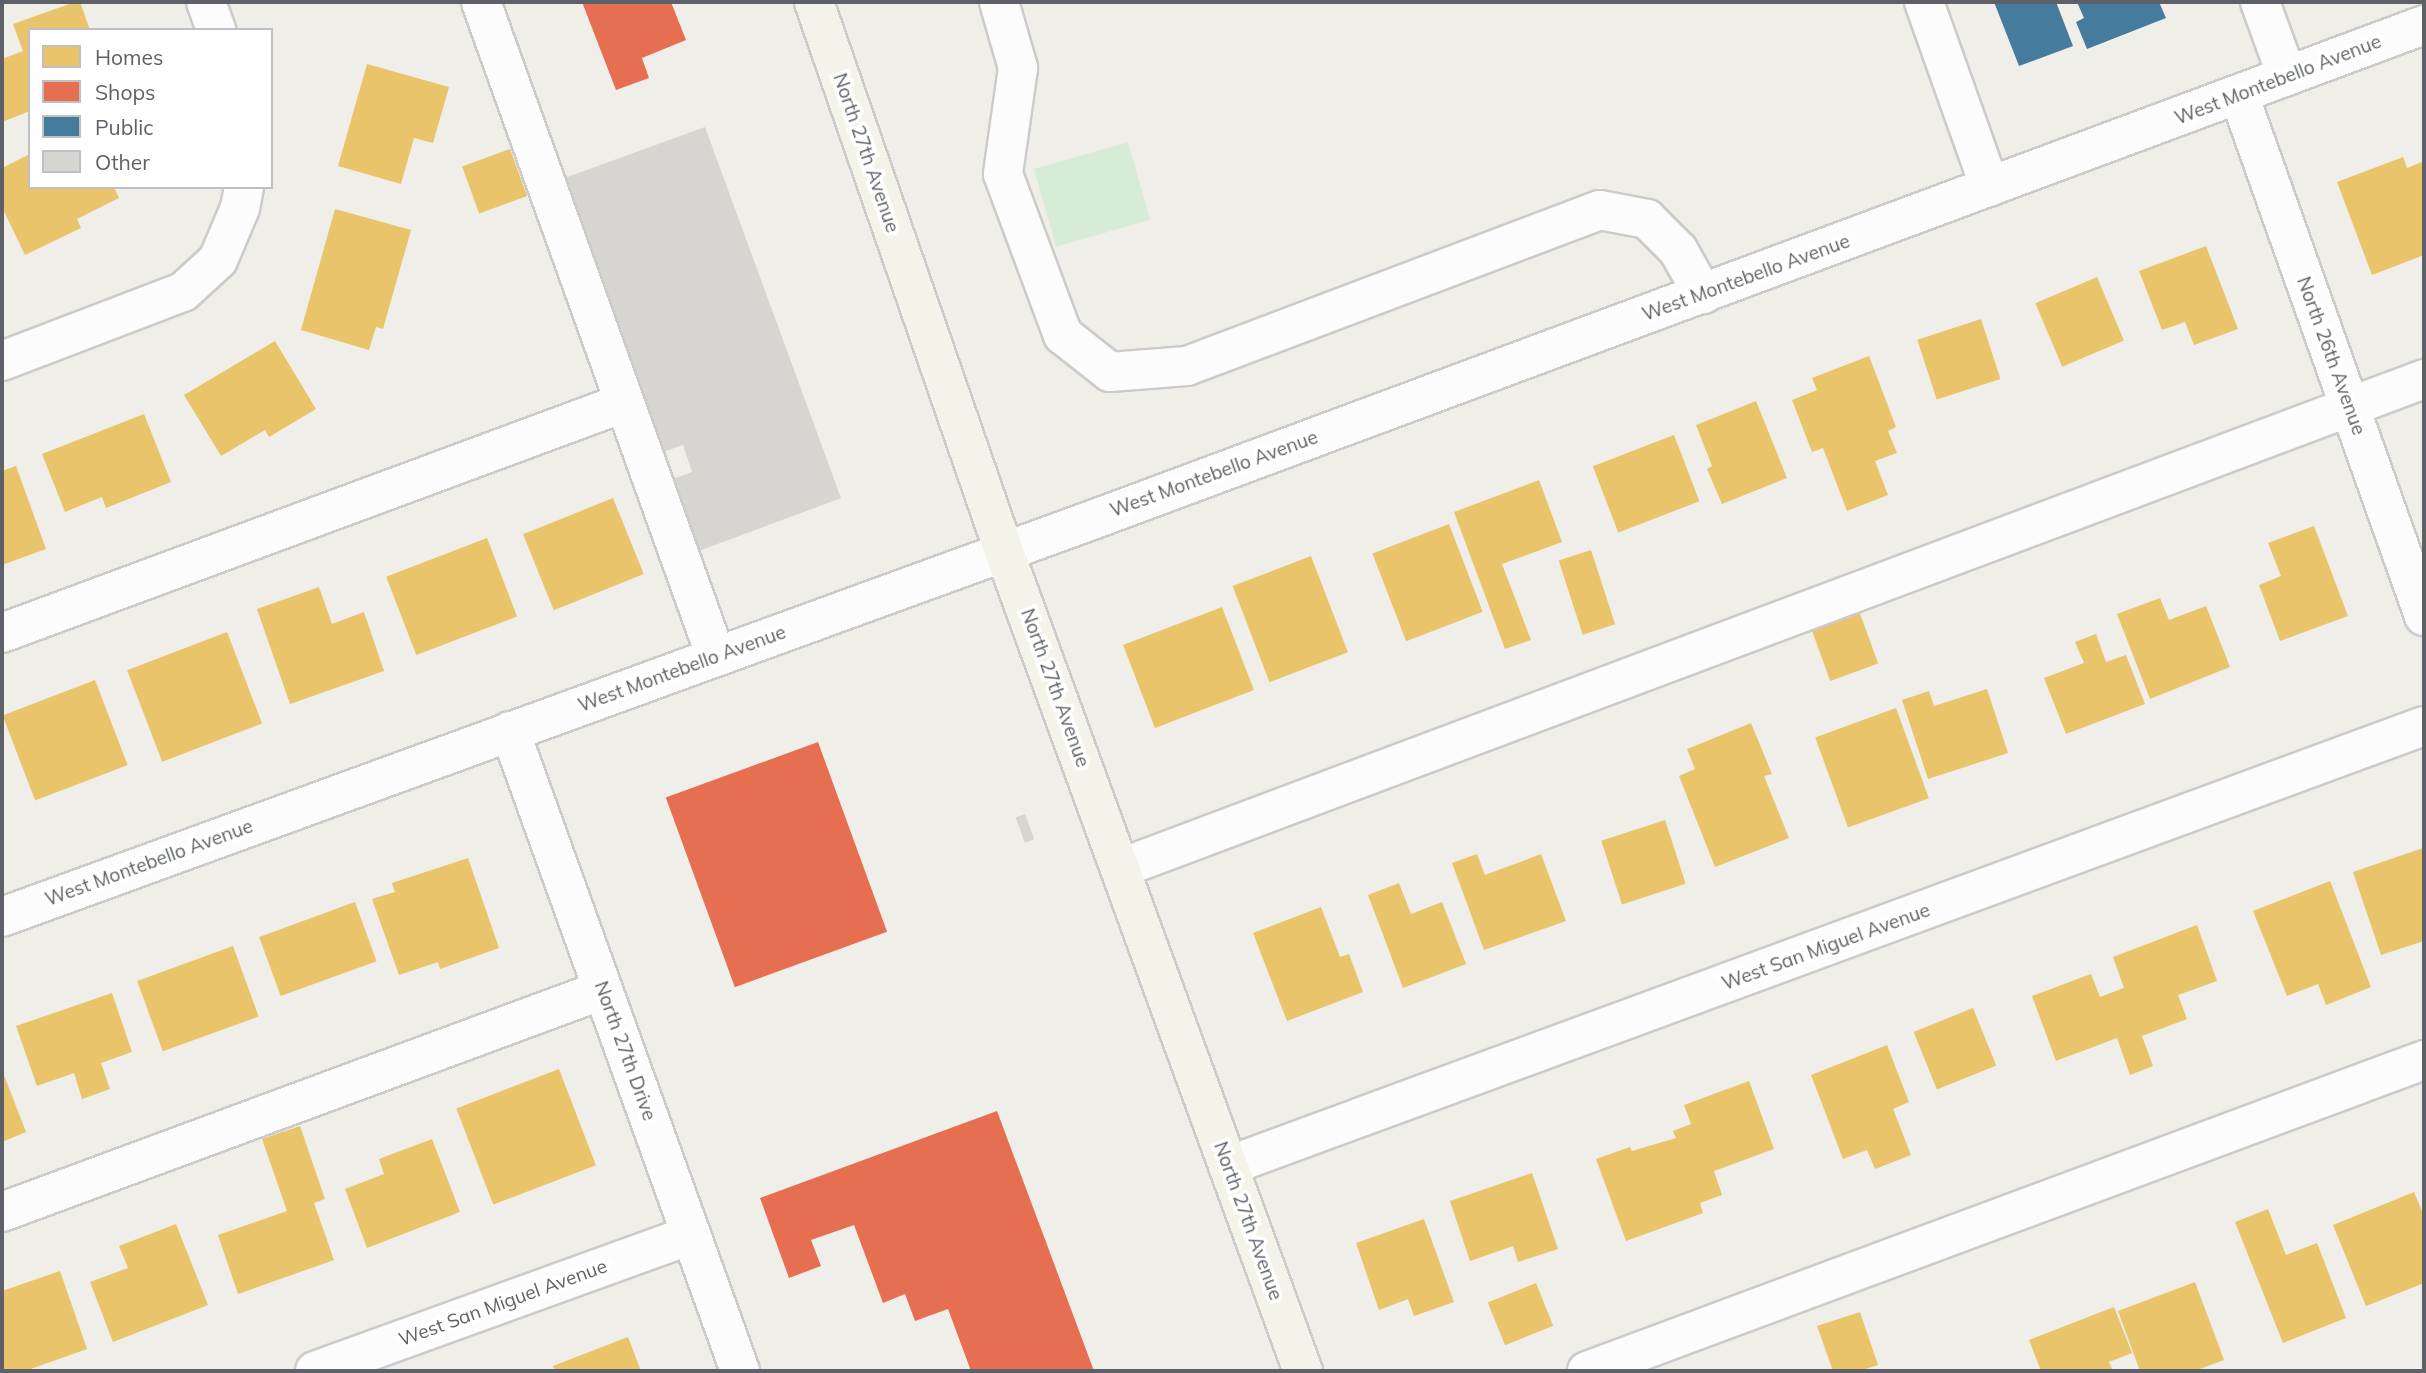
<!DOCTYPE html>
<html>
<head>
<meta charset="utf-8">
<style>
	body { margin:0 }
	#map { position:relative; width:2426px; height:1373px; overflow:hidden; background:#efeee9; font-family:Mulish,sans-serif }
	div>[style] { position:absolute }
	.green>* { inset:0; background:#d7ecd6; transform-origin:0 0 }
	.homes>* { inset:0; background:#e9c46a; transform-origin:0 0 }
	.shops>* { inset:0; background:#e76f51; transform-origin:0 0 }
	.public>* { inset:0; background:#457b9d }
	.building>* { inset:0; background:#d6d5d2; transform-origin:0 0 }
	.roads { filter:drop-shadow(2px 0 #cbcbca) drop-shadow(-2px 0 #cbcbca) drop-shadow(0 2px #cbcbca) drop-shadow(0 -2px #cbcbca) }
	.minor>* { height:38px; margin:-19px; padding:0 19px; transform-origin:19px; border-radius:19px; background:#fdfcfc }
	.major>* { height:38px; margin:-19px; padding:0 19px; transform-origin:19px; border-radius:19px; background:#f4f3e9 }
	span { translate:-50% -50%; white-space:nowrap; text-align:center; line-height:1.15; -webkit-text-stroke:7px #fff; paint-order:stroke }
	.street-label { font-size:19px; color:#5e6268 }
	.frame { position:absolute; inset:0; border:4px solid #5e6268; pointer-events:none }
	.legend { position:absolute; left:28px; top:28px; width:245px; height:161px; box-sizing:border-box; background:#fff; border:2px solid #bfc0c3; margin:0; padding:9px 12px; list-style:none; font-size:21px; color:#5e6268 }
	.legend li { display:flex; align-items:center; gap:14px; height:35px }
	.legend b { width:35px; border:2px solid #bfc0c3 }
</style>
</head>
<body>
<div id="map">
	<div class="green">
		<i style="left:1128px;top:142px;width:81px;height:98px;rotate:74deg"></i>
	</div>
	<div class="homes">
		<i style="clip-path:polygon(75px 2px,80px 2px,90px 30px,30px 30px,30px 111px,2px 122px,2px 59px,23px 51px,13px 24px)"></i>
		<i style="clip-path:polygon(367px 64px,449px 87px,433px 143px,414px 138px,401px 184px,338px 166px)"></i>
		<i style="left:510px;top:149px;width:50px;height:51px;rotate:70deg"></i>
		<i style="clip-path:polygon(30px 154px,30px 187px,114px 187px,119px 198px,77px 219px,81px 228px,25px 255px,2px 207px,2px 168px)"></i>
		<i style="clip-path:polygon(2403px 157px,2407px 168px,2424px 161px,2424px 255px,2372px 275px,2337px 182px)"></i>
		<i style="clip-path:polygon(335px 209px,411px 230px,383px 329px,376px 327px,369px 350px,301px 330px)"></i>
		<i style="clip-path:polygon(2206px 246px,2238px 329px,2194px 345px,2185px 322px,2162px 330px,2139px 271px)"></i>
		<i style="left:2097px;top:277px;width:69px;height:67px;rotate:67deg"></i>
		<i style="left:1981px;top:319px;width:63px;height:67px;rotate:72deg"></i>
		<i style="clip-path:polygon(275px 341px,316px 409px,269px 437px,265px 430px,221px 456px,184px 395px)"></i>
		<i style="clip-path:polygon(1869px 356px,1896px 427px,1888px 431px,1897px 453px,1875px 461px,1888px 495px,1847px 511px,1823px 448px,1812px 452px,1792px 400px,1817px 390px,1812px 378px)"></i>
		<i style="clip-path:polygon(1756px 401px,1787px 478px,1722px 504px,1707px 469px,1712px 466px,1696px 425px)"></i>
		<i style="clip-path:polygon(144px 414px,171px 482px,106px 508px,102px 497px,65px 512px,42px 454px)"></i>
		<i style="left:1674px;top:435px;width:71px;height:87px;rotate:69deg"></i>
		<i style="clip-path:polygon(16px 466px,46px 549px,2px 565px,2px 471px)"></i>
		<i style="clip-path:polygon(1539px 480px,1562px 542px,1502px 564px,1531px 640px,1505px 649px,1454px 512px)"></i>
		<i style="left:613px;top:498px;width:82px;height:97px;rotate:68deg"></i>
		<i style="left:1449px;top:524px;width:94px;height:82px;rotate:69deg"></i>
		<i style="clip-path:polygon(2314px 526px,2348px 616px,2280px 641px,2259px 585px,2281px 576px,2268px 543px)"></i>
		<i style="left:487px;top:538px;width:84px;height:108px;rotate:69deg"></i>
		<i style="left:1591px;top:550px;width:78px;height:34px;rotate:72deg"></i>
		<i style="left:1311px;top:556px;width:103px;height:84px;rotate:69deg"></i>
		<i style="clip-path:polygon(319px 587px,332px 624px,364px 612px,384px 671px,290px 704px,257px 609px)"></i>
		<i style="clip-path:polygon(2160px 598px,2169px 620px,2206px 606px,2230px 667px,2150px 699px,2117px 614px)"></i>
		<i style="left:1222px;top:607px;width:89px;height:106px;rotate:69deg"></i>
		<i style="left:1858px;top:608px;width:59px;height:51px;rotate:70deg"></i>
		<i style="left:227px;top:632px;width:98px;height:107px;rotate:69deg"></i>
		<i style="clip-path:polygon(2096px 634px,2106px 662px,2126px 655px,2145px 704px,2066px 734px,2044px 678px,2084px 663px,2075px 642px)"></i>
		<i style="left:95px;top:680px;width:91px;height:99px;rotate:69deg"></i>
		<i style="clip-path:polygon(1987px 689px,2008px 753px,1928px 779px,1902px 700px,1929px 691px,1934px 706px)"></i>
		<i style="left:1896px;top:708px;width:96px;height:86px;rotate:70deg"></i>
		<i style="clip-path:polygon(1751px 723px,1772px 774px,1764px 776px,1789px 838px,1715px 867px,1679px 776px,1695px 769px,1687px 749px)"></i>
		<i style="left:1665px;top:820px;width:67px;height:67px;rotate:72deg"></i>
		<i style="clip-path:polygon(2423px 848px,2424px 941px,2381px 955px,2353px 872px)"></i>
		<i style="clip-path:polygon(1477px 854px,1485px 875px,1541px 854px,1566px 921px,1484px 950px,1452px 863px)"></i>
		<i style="clip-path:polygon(468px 858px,499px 948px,440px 969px,438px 962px,399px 975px,372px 899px,395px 892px,392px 883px)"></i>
		<i style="clip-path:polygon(2330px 881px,2371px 987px,2326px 1005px,2318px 984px,2287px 996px,2253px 911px)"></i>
		<i style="clip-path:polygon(1399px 883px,1411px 914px,1442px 902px,1466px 964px,1403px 988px,1368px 895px)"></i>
		<i style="left:355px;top:902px;width:63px;height:102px;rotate:70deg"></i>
		<i style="clip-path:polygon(1321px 907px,1340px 957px,1349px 954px,1363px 992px,1287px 1021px,1253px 933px)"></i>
		<i style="clip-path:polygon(2197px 925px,2217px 981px,2178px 995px,2187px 1019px,2142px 1036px,2153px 1066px,2130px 1075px,2117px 1038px,2056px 1061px,2032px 996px,2091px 974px,2100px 997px,2124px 988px,2113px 957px)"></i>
		<i style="left:233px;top:946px;width:75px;height:102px;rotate:70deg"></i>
		<i style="clip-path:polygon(112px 993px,132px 1052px,101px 1063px,110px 1089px,82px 1099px,74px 1073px,37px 1086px,16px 1026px)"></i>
		<i style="left:1973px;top:1008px;width:62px;height:64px;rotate:68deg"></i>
		<i style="clip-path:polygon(1887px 1045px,1909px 1102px,1893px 1109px,1911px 1155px,1875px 1169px,1867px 1150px,1843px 1159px,1811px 1075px)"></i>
		<i style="left:559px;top:1069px;width:103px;height:110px;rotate:69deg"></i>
		<i style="clip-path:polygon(2px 1070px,26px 1132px,2px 1142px)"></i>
		<i style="clip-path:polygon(1749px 1081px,1774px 1149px,1714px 1171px,1722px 1195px,1700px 1203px,1703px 1213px,1626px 1241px,1596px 1159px,1630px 1147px,1632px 1151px,1676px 1138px,1673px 1131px,1691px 1124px,1684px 1105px)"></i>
		<i style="clip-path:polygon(300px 1126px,325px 1199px,314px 1203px,334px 1260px,238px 1294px,218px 1235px,287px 1211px,262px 1139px)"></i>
		<i style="clip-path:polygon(432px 1139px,460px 1212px,367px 1248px,345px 1189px,384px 1174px,379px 1159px)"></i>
		<i style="clip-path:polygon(1532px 1173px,1558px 1249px,1518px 1262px,1513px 1246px,1470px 1261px,1450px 1201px)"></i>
		<i style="clip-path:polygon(2414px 1192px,2424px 1216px,2424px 1283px,2366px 1306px,2333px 1225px)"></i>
		<i style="clip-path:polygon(2268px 1209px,2286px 1255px,2317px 1243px,2346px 1318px,2283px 1343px,2235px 1222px)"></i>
		<i style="clip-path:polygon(1424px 1219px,1454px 1302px,1414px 1316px,1408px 1299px,1379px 1310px,1356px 1243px)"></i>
		<i style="clip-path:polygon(176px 1224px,208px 1305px,113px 1342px,90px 1282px,128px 1268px,119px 1246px)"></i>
		<i style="clip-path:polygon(60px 1271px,87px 1349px,25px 1371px,2px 1371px,2px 1291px)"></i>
		<i style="clip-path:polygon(2195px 1282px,2224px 1360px,2194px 1371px,2140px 1371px,2118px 1311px)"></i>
		<i style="left:1536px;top:1283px;width:46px;height:52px;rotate:68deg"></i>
		<i style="clip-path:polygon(2114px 1307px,2132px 1353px,2109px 1362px,2113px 1371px,2041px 1371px,2029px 1340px)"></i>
		<i style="clip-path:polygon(1860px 1312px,1878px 1365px,1859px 1371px,1833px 1371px,1817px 1326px)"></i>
		<i style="clip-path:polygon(628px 1337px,641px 1371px,555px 1371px,553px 1366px)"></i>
	</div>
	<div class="shops">
		<i style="clip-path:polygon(582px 2px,671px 2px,686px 40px,642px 58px,649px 78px,616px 90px)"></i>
		<i style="left:818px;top:742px;width:202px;height:162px;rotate:70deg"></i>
		<i style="clip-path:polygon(997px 1111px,1046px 1242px,1094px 1371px,971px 1371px,948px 1309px,915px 1321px,905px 1294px,883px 1303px,854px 1225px,811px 1240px,821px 1266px,789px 1278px,760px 1198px)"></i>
	</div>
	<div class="public">
		<i style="clip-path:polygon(1994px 2px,2056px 2px,2073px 46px,2019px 66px)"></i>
		<i style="clip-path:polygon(2077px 2px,2159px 2px,2166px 18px,2087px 49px,2076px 22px,2084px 18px)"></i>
	</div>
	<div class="building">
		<i style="clip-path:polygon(705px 127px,841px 498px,696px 552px,670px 480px,692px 472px,683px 445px,660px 453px,644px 408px,647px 407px,562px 179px)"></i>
		<i style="left:1025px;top:814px;width:27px;height:10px;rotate:70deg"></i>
	</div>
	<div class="roads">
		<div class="minor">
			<i style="left:206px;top:2px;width:30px;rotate:70deg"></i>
			<i style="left:481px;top:2px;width:696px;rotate:70.26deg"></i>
			<i style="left:999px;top:2px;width:69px;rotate:73.9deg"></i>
			<i style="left:1018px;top:68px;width:107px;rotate:98.1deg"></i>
			<i style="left:1003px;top:174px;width:172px;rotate:69.6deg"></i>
			<i style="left:1063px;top:335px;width:60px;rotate:38.2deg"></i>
			<i style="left:1110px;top:372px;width:77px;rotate:-4.5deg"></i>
			<i style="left:1187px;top:366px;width:441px;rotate:-20.7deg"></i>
			<i style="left:1600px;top:210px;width:48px;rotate:10.8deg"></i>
			<i style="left:1647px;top:219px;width:44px;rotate:45deg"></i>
			<i style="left:1678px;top:250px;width:51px;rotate:60.4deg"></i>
			<i style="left:1924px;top:2px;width:196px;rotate:70.4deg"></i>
			<i style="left:2260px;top:2px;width:79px;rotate:70deg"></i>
			<i style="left:2239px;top:95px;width:553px;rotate:70.45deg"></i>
			<i style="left:2px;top:361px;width:194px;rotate:-20.9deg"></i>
			<i style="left:183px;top:292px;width:47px;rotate:-42.4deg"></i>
			<i style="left:218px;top:260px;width:56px;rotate:-67.1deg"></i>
			<i style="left:240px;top:208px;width:21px;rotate:-79deg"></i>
			<i style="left:2px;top:633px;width:662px;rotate:-20.32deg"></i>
			<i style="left:510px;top:731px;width:680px;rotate:70.23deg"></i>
			<i style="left:1121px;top:868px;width:1392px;rotate:-20.57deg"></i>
			<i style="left:2px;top:917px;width:1172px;rotate:-20.01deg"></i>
			<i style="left:1103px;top:516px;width:1409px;rotate:-20.39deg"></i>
			<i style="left:1228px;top:1166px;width:1274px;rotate:-20.2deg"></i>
			<i style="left:2px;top:1212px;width:640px;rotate:-20.3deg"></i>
			<i style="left:315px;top:1371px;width:400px;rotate:-19.9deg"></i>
			<i style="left:1587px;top:1371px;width:893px;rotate:-20.38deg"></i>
		</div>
		<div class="major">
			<i style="left:814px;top:2px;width:581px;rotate:70.91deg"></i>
			<i style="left:1004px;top:551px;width:873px;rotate:69.97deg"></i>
		</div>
	</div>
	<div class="street-label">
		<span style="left:2278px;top:80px;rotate:-21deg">West Montebello Avenue</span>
		<span style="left:866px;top:153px;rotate:71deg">North 27th Avenue</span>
		<span style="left:1746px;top:278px;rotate:-20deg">West Montebello Avenue</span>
		<span style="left:2331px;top:356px;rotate:70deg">North 26th Avenue</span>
		<span style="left:1214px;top:474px;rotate:-20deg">West Montebello Avenue</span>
		<span style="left:682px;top:669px;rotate:-20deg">West Montebello Avenue</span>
		<span style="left:1055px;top:688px;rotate:70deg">North 27th Avenue</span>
		<span style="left:149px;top:863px;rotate:-20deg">West Montebello Avenue</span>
		<span style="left:1826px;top:947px;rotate:-20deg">West San Miguel Avenue</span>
		<span style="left:625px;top:1051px;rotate:70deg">North 27th Drive</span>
		<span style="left:1248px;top:1221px;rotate:70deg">North 27th Avenue</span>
		<span style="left:503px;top:1303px;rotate:-20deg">West San Miguel Avenue</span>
	</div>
	<div class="frame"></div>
	<ul class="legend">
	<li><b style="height:19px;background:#e9c46a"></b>Homes</li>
	<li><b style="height:19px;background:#e76f51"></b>Shops</li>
	<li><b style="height:19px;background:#457b9d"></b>Public</li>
	<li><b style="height:19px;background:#d6d5d2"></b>Other</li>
	</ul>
</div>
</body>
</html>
